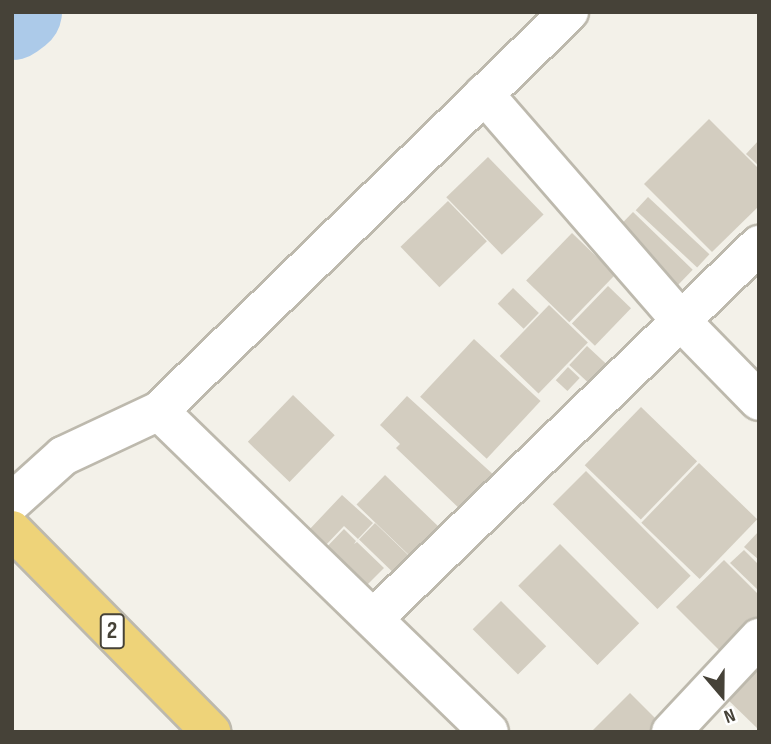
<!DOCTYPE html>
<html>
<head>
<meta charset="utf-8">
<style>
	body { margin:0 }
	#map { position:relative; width:771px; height:744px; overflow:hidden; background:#f3f1e9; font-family:"Sofia Sans Condensed",sans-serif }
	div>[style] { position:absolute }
	.river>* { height:84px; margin:-42px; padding:0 42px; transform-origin:42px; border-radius:42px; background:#accae9 }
	.building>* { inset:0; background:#d3cdc0; transform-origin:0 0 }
	.roads { filter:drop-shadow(2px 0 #bdb9ad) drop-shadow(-2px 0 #bdb9ad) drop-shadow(0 2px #bdb9ad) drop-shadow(0 -2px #bdb9ad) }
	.minor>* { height:38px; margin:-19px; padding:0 19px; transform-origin:19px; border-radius:19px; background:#fff }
	.highway>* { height:38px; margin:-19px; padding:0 19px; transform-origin:19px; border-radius:19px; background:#eed379 }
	span { translate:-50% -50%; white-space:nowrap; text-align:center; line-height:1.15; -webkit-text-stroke:5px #fff; paint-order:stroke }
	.shield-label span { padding:2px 5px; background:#fff; border:2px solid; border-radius:5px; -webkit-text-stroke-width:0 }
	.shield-label { font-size:24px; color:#464238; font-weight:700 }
	.frame { position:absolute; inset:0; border:14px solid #464238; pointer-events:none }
	.north { position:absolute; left:687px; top:660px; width:70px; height:70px; -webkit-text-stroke:5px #fff; paint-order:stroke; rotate:160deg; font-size:19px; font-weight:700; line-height:28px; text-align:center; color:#464238 }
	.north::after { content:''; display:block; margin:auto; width:24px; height:32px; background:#464238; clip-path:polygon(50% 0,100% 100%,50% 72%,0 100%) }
</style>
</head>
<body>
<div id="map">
	<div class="river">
		<i style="left:12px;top:18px;width:10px;rotate:-37deg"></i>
	</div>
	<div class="building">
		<i style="clip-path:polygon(709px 119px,759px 169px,759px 206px,712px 252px,644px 184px)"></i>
		<i style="clip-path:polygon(759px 140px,759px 166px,746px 154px)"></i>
		<i style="left:488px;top:157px;width:80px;height:58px;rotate:46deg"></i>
		<i style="left:648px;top:197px;width:84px;height:18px;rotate:43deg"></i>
		<i style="left:448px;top:201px;width:56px;height:66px;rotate:46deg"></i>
		<i style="left:633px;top:212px;width:83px;height:24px;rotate:44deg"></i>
		<i style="left:572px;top:233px;width:60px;height:66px;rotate:44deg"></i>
		<i style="left:608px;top:286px;width:32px;height:52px;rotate:44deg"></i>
		<i style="left:513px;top:288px;width:36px;height:22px;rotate:44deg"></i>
		<i style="left:549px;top:305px;width:54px;height:71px;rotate:44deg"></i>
		<i style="left:474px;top:339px;width:91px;height:79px;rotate:43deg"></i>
		<i style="left:587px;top:346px;width:40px;height:26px;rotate:43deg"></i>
		<i style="left:568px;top:367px;width:16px;height:18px;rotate:43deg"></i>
		<i style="left:293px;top:395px;width:58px;height:65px;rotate:44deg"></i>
		<i style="clip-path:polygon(407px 396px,496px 477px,463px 512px,396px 448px,400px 444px,380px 425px)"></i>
		<i style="left:641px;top:407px;width:78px;height:81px;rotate:44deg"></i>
		<i style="left:699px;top:463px;width:81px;height:83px;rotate:44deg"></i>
		<i style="left:586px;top:471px;width:148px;height:47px;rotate:45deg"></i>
		<i style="left:385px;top:475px;width:84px;height:41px;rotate:44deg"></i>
		<i style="clip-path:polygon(342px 495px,373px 523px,358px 539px,344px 526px,325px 546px,308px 531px)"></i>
		<i style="left:375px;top:523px;width:50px;height:23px;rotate:44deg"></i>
		<i style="clip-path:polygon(344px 529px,356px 541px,354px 544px,357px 542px,384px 568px,361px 591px,321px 553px)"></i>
		<i style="clip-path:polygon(759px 531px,759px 560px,744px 547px)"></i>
		<i style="left:560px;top:544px;width:112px;height:59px;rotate:45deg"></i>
		<i style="clip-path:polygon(744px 550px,759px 565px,759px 591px,730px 563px)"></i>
		<i style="clip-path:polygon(724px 560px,759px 595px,759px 620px,724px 655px,676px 607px)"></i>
		<i style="left:501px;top:601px;width:64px;height:40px;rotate:45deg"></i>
		<i style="clip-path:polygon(759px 660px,759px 730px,723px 695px)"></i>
		<i style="clip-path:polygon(630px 693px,664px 727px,659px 732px,591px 732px)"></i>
	</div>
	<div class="roads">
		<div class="minor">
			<i style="left:484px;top:94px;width:302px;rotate:49deg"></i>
			<i style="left:682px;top:322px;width:110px;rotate:45.7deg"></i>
			<i style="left:159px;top:411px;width:460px;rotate:44.2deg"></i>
			<i style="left:12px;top:502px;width:69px;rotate:-42deg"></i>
			<i style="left:63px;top:456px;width:106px;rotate:-25.1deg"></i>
			<i style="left:159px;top:411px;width:572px;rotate:-44.22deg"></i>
			<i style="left:375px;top:617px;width:535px;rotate:-44.09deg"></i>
			<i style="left:671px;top:732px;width:129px;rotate:-46.9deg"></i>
		</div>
		<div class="highway">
			<i style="left:12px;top:530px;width:284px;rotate:45.4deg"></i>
		</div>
	</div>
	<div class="shield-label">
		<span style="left:112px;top:631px">2</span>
	</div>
	<div class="frame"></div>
	<div class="north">N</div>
</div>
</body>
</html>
